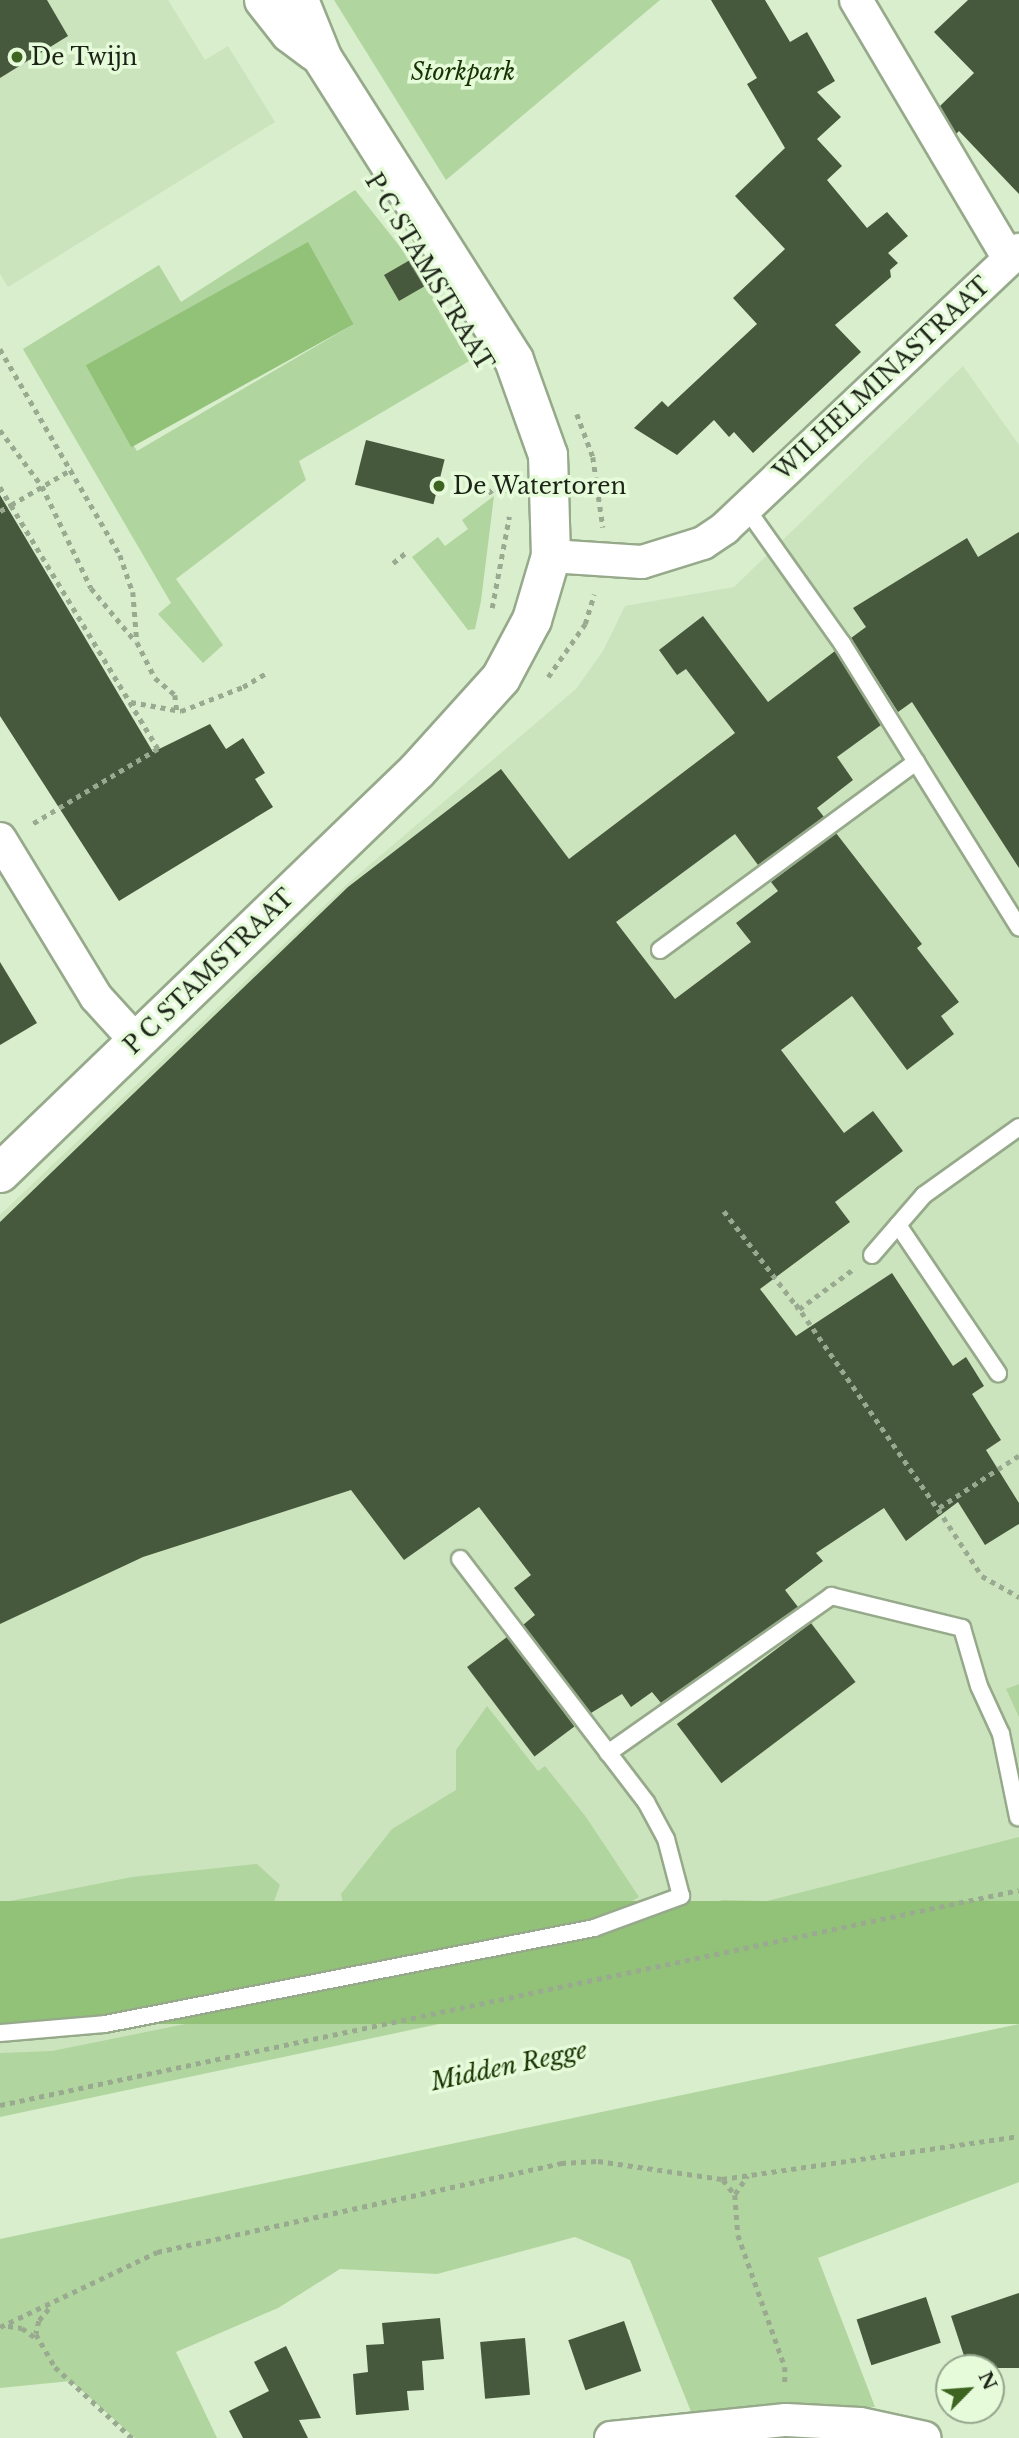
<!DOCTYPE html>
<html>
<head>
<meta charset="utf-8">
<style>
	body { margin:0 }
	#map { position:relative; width:1019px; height:2438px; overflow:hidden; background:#d8eecd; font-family:"Libre Baskerville",serif }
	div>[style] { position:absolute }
	.built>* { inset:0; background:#cbe4bd }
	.green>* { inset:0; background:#b1d59e }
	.water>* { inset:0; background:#92c178; transform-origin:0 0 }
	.building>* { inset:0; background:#47593d; transform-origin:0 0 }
	.path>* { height:4.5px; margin-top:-2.25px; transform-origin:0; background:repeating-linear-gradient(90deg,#99aa90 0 5px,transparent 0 10px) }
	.roads { filter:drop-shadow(2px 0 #96aa8b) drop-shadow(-2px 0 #96aa8b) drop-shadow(0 2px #96aa8b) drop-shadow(0 -2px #96aa8b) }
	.service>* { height:16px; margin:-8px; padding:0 8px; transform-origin:8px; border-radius:8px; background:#fff }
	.minor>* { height:32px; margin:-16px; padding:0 16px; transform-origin:16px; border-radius:16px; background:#fff }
	.tertiary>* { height:38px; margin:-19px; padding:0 19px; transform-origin:19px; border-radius:19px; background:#fff }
	.dots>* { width:19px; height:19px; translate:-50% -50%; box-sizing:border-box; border:4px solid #e6fbda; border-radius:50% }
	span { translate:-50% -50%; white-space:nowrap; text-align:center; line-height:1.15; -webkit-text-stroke:7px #e6fbda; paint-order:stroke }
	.poi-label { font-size:23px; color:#1c2418 }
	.left { translate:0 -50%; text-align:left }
	.park-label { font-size:23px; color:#163300; font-style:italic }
	.street-label { font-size:23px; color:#1c2418 }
	.water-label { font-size:24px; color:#183500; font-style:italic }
	.north { position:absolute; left:935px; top:2354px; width:70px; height:70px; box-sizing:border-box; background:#e6fbda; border:2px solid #95a58c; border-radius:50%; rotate:65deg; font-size:19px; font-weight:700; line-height:28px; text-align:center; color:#1c2418 }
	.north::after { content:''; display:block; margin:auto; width:24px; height:32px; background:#3d6521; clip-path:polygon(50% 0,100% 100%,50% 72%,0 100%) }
</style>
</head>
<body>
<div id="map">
	<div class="built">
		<i style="clip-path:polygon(0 0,168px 0,205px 60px,228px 46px,275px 122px,8px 287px,0 274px)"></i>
		<i style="clip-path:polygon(963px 366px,1019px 445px,1019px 1884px,0 2094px,0 1215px,346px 885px,576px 689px,603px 651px,625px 606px,734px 587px)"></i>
	</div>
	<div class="green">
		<i style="clip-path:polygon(334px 0,660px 0,446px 180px)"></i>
		<i style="clip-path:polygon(evenodd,355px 190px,409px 258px,471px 360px,299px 461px,306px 480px,176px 579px,223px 645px,203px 663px,158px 614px,171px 603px,23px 349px,159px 265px,181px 302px,355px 190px,354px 324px,137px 451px,91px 374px,354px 324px)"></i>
		<i style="clip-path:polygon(494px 496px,481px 601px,475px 629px,468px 630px,412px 557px,438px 537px,445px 546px,468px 529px,462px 520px)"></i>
		<i style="clip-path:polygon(1019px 1684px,1019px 1717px,1006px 1689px)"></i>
		<i style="clip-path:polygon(487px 1706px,538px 1771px,545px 1766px,586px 1817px,639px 1897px,617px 1910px,337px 1965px,334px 1931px,345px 1914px,341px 1894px,392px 1829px,456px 1790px,456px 1750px)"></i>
		<i style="clip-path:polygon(1019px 1837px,1019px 1901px,0 2117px,0 2053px,52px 2051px,626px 1935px,653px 1919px,723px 1900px,767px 1901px)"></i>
		<i style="clip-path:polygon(257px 1864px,280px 1885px,253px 1959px,217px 1990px,48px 2025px,0 2027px,0 1903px,132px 1877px)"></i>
		<i style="clip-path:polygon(1019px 2024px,1019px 2182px,818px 2258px,875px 2407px,790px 2406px,694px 2419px,630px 2260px,575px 2237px,437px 2274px,340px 2269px,278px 2308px,176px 2352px,217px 2438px,135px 2438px,71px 2381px,0 2388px,0 2239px)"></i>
	</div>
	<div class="water">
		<i style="left:308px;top:242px;width:94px;height:254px;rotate:61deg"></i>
		<i style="left:1019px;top:1901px;width:123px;height:1042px;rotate:90deg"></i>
	</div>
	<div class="building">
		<i style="clip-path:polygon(0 0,47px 0,68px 36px,0 78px)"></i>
		<i style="clip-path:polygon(711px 0,765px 0,790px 42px,807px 32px,835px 81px,817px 92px,841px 117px,817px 139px,842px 166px,827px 180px,867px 228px,887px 212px,908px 236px,888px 253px,898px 263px,890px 270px,891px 277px,835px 325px,861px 352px,753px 453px,734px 432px,729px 437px,714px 420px,677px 455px,634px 428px,662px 401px,668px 407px,757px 324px,733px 298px,785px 249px,735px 196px,785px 148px,747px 84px,757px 78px)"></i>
		<i style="clip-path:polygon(968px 0,1019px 0,1019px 194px,959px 131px,956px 134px,940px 106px,974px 73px,934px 32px)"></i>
		<i style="left:410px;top:260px;width:30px;height:30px;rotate:60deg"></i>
		<i style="left:366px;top:440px;width:81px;height:46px;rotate:14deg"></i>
		<i style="clip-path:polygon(0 495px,153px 752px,210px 724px,226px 749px,243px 738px,265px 773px,255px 779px,273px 807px,119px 901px,0 716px)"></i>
		<i style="clip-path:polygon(1019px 532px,1019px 868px,912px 702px,898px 712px,851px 638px,866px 627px,853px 608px,967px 538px,978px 557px)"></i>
		<i style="clip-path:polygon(703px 616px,768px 702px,835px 651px,881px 725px,837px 757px,853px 780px,817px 808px,824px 817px,758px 865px,735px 834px,616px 922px,675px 999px,751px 942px,736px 923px,778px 891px,771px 882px,836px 833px,922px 944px,917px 948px,959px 1002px,941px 1016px,954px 1034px,907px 1070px,852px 996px,781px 1050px,844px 1133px,873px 1111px,903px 1151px,835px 1202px,850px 1222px,760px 1289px,796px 1336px,892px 1273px,953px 1366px,966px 1357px,984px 1386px,972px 1394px,1001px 1440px,986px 1450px,1019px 1503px,1019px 1524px,985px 1545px,958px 1502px,906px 1541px,884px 1508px,816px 1553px,823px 1561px,785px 1590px,798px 1607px,661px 1703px,652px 1692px,631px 1707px,622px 1694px,591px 1713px,523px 1625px,535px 1615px,514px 1588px,531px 1575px,479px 1507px,404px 1560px,351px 1490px,143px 1557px,0 1624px,0 1222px,348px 887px,501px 769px,569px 859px,735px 733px,686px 669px,677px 675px,659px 650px)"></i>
		<i style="clip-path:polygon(0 962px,37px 1023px,0 1045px)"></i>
		<i style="left:811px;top:1623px;width:74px;height:168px;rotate:53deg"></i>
		<i style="left:507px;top:1637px;width:112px;height:50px;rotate:53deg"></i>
		<i style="clip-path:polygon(1019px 2293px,1019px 2368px,968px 2368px,951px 2316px)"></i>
		<i style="left:926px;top:2297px;width:48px;height:73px;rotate:72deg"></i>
		<i style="clip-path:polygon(440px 2318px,444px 2359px,422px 2361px,424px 2390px,407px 2391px,409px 2410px,356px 2415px,353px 2374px,368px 2372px,366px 2345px,384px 2344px,382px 2323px)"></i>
		<i style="left:624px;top:2321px;width:53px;height:59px;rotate:71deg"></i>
		<i style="left:525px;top:2338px;width:57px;height:45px;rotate:85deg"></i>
		<i style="clip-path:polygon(286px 2346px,321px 2418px,299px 2420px,308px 2438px,243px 2438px,229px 2411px,269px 2391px,254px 2362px)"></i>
	</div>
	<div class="path">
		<i style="left:0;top:349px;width:238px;rotate:59.8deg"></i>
		<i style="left:120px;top:555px;width:39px;rotate:71deg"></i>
		<i style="left:133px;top:592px;width:50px;rotate:85.4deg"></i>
		<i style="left:137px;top:642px;width:40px;rotate:63.4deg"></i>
		<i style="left:155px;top:678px;width:26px;rotate:40deg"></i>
		<i style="left:175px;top:695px;width:16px;rotate:83deg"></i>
		<i style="left:577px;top:414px;width:46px;rotate:69.6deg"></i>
		<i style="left:593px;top:457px;width:71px;rotate:81.9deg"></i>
		<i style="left:0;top:430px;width:70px;rotate:53.1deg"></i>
		<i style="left:42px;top:486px;width:113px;rotate:64.3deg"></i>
		<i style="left:91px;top:588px;width:70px;rotate:50.2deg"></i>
		<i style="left:0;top:487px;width:21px;rotate:59deg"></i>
		<i style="left:11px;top:505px;width:71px;rotate:-30.5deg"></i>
		<i style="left:488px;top:493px;width:9px;rotate:-36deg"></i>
		<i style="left:495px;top:488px;width:17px;rotate:10deg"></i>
		<i style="left:0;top:511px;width:13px;rotate:-29deg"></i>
		<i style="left:11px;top:505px;width:285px;rotate:58.9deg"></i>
		<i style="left:158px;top:749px;width:146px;rotate:149deg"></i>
		<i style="left:393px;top:563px;width:19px;rotate:-39deg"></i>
		<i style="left:492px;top:608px;width:93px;rotate:-79.4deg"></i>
		<i style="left:548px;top:677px;width:65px;rotate:-55.1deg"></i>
		<i style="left:585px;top:624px;width:31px;rotate:-73deg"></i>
		<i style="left:131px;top:702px;width:51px;rotate:10.2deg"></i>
		<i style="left:181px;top:711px;width:66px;rotate:-21.2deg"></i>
		<i style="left:243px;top:687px;width:27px;rotate:-31deg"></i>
		<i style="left:724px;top:1211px;width:123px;rotate:52.6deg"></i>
		<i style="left:799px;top:1309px;width:66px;rotate:-36.3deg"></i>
		<i style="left:796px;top:1304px;width:249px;rotate:55.3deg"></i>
		<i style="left:1019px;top:1456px;width:97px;rotate:146.8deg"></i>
		<i style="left:938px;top:1509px;width:80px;rotate:56.7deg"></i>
		<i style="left:982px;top:1576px;width:43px;rotate:29.6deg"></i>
		<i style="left:0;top:2105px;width:1041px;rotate:-11.91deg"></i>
		<i style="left:723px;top:2180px;width:19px;rotate:51deg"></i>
		<i style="left:735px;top:2195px;width:40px;rotate:85.7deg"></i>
		<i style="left:738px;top:2235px;width:140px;rotate:70.4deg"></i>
		<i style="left:785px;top:2367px;width:18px;rotate:90deg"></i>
		<i style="left:735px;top:2194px;width:22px;rotate:-56deg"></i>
		<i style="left:49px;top:2309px;width:16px;rotate:130deg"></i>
		<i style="left:39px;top:2321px;width:13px;rotate:103deg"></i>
		<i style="left:36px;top:2334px;width:38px;rotate:60deg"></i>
		<i style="left:55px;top:2367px;width:105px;rotate:42.7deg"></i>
		<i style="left:8px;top:2326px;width:14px;rotate:8deg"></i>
		<i style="left:22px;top:2328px;width:19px;rotate:36deg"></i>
		<i style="left:0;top:2327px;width:174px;rotate:-25.5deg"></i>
		<i style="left:157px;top:2252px;width:414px;rotate:-12.4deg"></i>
		<i style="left:561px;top:2163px;width:37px;rotate:-3deg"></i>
		<i style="left:598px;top:2161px;width:125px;rotate:8.3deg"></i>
		<i style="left:722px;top:2179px;width:300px;rotate:-8.2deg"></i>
	</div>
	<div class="roads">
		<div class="service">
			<i style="left:746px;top:508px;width:166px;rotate:54.6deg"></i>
			<i style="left:842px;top:643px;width:335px;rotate:58.1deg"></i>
			<i style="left:660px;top:950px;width:318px;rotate:-36.3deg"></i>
			<i style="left:898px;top:1225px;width:179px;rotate:56deg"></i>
			<i style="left:872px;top:1255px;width:79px;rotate:-49.1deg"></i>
			<i style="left:924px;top:1195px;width:117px;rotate:-35.6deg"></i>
			<i style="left:608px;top:1753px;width:273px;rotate:-35.1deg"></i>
			<i style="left:831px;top:1596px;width:135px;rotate:13.7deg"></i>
			<i style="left:962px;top:1628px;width:60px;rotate:73.7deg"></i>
			<i style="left:979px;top:1686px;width:53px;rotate:65.4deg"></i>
			<i style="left:1001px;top:1734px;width:85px;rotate:78.4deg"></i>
			<i style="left:0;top:2033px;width:105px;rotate:-4.9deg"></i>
			<i style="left:105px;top:2024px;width:498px;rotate:-11.1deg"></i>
			<i style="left:594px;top:1928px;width:93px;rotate:-20.2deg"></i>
			<i style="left:681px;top:1896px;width:59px;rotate:-104.7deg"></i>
			<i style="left:666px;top:1839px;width:42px;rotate:-118.4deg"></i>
			<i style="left:646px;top:1802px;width:306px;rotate:-127.4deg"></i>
		</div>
		<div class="minor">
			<i style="left:856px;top:0;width:301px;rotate:59.4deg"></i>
			<i style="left:551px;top:556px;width:91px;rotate:3.8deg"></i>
			<i style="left:642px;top:562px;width:64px;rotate:-17.3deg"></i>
			<i style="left:703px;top:543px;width:27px;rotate:-34deg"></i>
			<i style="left:725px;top:528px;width:405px;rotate:-43.4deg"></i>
			<i style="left:0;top:839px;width:185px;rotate:58.7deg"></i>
			<i style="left:96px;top:997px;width:61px;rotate:47.7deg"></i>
			<i style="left:611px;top:2438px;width:176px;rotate:-5.9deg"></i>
			<i style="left:786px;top:2420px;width:74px;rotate:3.1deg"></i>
			<i style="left:860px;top:2424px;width:66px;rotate:12.2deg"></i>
		</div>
		<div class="tertiary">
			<i style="left:264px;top:0;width:42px;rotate:51.8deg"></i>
			<i style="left:290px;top:33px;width:31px;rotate:37deg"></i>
			<i style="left:0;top:1173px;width:579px;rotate:-43.95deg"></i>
			<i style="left:417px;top:771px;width:125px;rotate:-47.9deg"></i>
			<i style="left:501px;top:678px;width:66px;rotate:-61.9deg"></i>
			<i style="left:532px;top:620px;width:67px;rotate:-73.5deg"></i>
			<i style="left:551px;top:556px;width:101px;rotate:-91.7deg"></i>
			<i style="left:548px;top:455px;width:101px;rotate:-109.7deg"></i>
			<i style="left:514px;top:360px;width:359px;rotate:-122.4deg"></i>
			<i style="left:322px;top:57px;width:61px;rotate:-112deg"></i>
		</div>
	</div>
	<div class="dots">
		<i style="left:17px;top:57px;background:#3d6521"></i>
		<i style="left:439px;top:486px;background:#3d6521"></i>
	</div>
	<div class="poi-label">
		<span class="left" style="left:31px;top:57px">De Twijn</span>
		<span class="left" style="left:453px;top:486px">De Watertoren</span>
	</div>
	<div class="park-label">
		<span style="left:463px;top:72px">Storkpark</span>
	</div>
	<div class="street-label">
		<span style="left:429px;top:272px;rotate:59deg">P C STAMSTRAAT</span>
		<span style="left:882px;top:379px;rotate:-43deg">WILHELMINASTRAAT</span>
		<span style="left:209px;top:972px;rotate:-44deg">P C STAMSTRAAT</span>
	</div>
	<div class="water-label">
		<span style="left:509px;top:2066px;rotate:-12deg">Midden Regge</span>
	</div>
	<div class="north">N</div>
</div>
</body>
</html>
